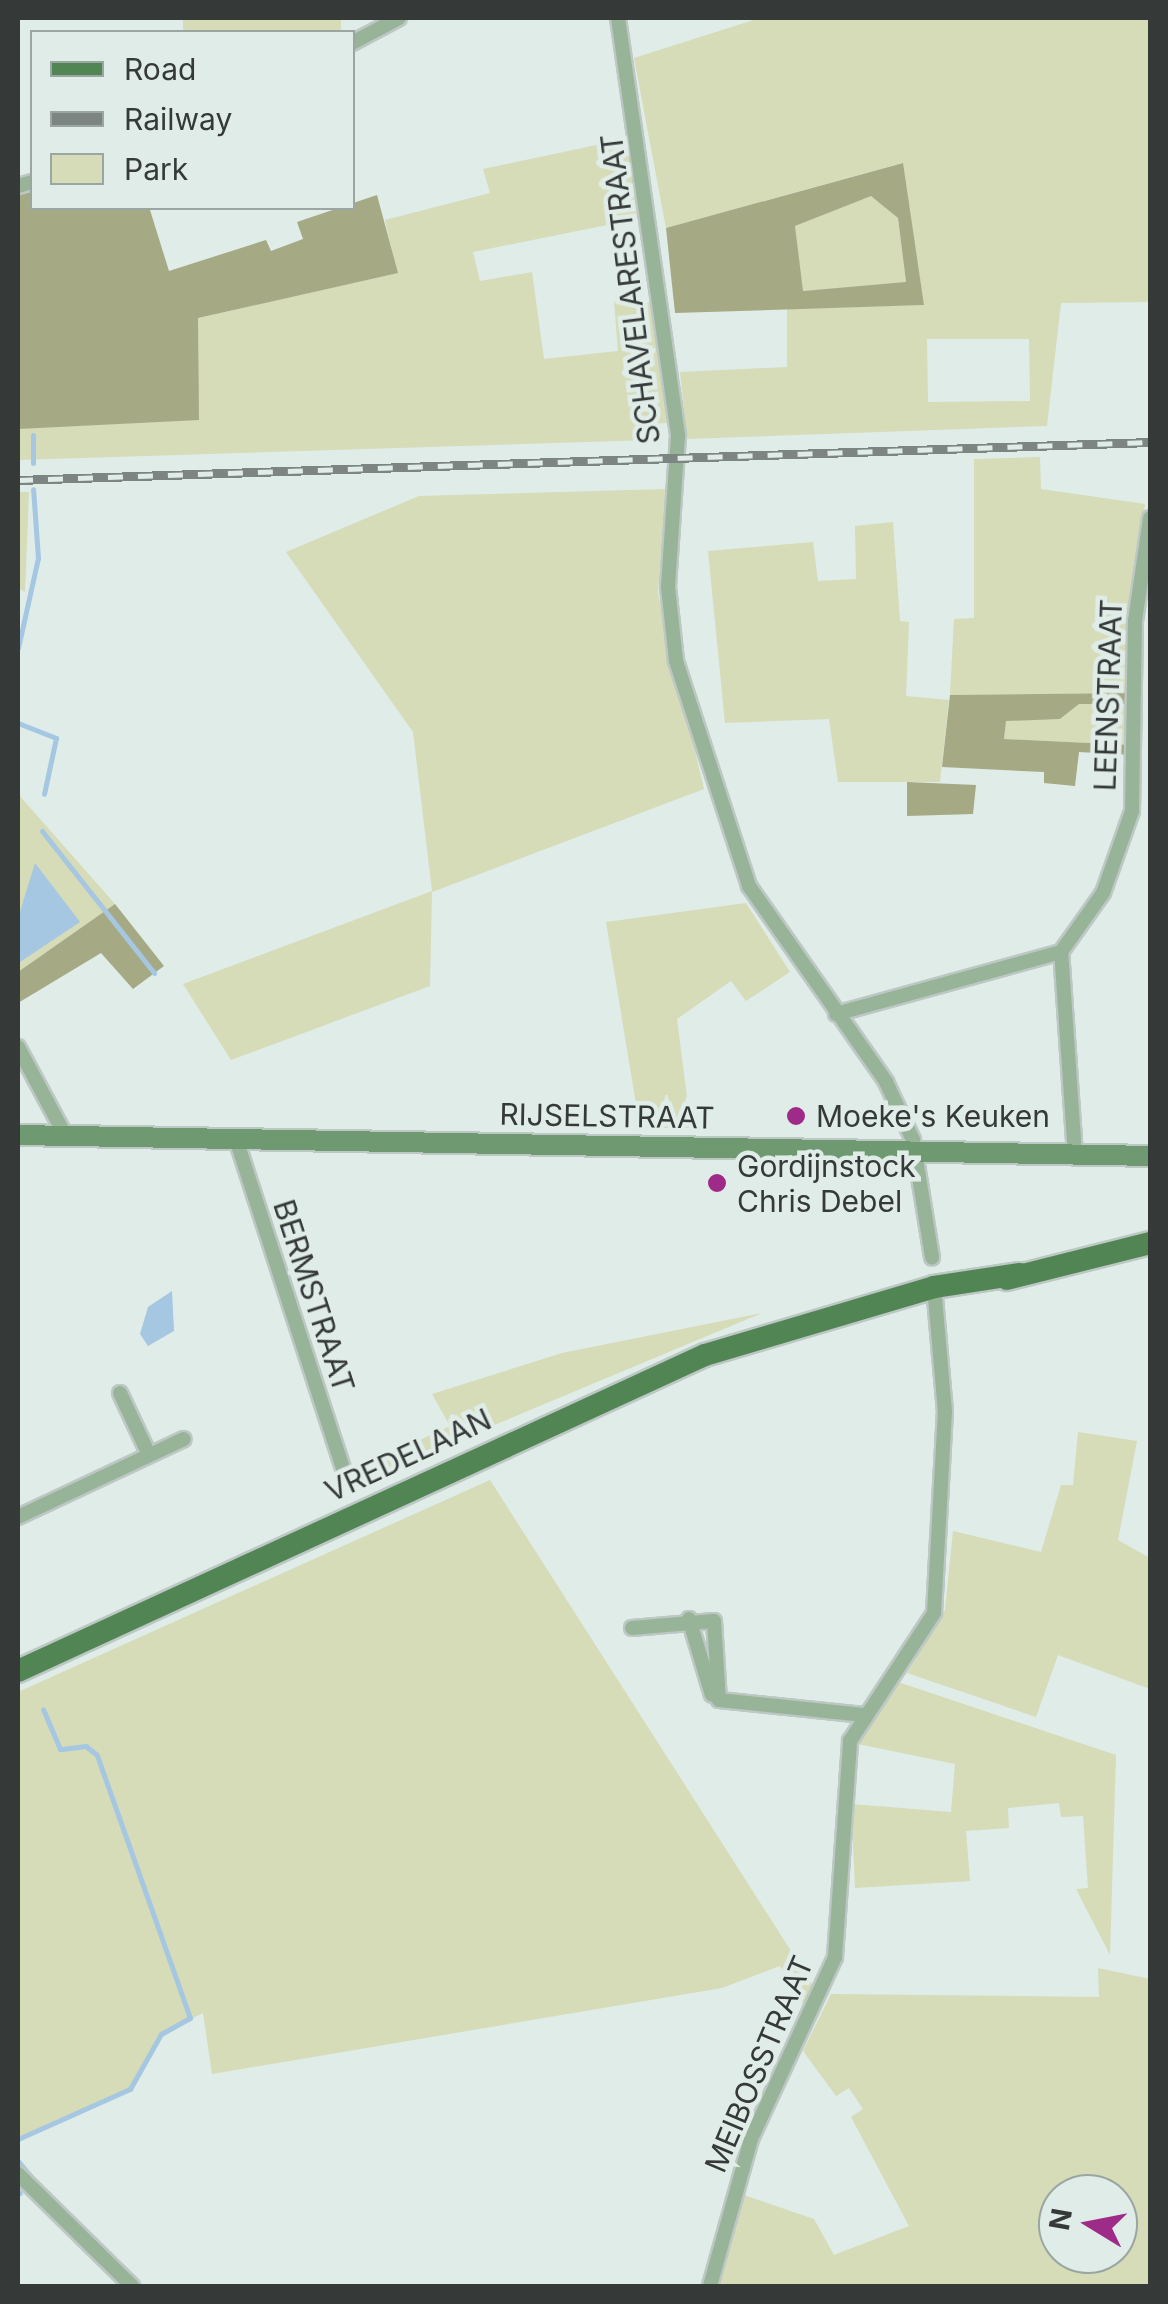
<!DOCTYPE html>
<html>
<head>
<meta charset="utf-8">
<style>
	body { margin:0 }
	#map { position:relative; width:1168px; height:2304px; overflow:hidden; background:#dfece8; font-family:Inter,sans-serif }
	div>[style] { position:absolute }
	.green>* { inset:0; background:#d6dbb8; transform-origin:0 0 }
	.forest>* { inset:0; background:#a5a984 }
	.water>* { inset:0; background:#a5c7e1 }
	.stream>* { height:5px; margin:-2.5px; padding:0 2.5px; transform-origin:2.5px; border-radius:2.5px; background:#a5c7e1 }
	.roads { filter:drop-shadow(2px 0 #bdc8c5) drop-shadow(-2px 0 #bdc8c5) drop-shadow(0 2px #bdc8c5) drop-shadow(0 -2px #bdc8c5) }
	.street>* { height:14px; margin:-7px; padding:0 7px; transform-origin:7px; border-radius:7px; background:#98b498 }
	.secondary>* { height:20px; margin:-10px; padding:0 10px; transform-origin:10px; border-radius:10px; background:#6f9a71 }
	.primary>* { height:22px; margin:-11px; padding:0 11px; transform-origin:11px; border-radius:11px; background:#518654 }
	.rail>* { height:9px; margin-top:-4.5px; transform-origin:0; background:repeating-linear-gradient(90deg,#dfece8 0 15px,#7d8582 0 30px); box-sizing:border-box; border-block:2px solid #7d8582 }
	.dots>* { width:28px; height:28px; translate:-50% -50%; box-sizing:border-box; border:5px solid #dfece8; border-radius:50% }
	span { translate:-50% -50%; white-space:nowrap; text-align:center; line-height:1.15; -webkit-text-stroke:9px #dfece8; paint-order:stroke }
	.street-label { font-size:30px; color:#353a38 }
	.poi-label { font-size:30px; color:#353a38 }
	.left { translate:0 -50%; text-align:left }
	.frame { position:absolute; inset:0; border:20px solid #353a38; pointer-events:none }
	.legend { position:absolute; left:30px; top:30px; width:325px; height:180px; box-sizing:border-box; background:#dfece8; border:2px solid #9ba5a2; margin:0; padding:12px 18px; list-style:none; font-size:30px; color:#353a38 }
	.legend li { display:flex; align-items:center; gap:20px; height:50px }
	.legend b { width:50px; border:2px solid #9ba5a2 }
	.north { position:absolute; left:1038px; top:2174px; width:100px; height:100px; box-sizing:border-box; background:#dfece8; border:2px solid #9ba5a2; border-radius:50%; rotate:280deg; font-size:28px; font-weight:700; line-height:40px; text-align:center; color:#353a38 }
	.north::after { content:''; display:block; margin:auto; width:35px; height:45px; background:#9e2b87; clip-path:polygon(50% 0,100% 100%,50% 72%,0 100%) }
</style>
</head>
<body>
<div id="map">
	<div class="green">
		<i style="left:183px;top:18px;width:158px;height:16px"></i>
		<i style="clip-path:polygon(evenodd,760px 18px,1150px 18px,1150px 302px,1061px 303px,1047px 426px,687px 439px,680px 372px,787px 367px,787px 309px,924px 305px,902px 163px,666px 228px,634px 58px,760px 18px,927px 339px,1029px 339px,1030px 401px,928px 402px,927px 339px)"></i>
		<i style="clip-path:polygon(634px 137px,647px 217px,473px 252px,480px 281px,532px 272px,544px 359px,618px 351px,614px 301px,657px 303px,668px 423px,649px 424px,649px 440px,18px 460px,18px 429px,198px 318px,397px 273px,385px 220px,490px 193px,483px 169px)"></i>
		<i style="clip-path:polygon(871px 195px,898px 218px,906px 283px,802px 291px,795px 226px)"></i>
		<i style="clip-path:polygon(1040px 457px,1041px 489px,1145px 504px,1131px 588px,1129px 693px,950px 695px,954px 619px,974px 618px,974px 459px)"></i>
		<i style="clip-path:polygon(666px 489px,658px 593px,704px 789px,432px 892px,430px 986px,231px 1060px,183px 984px,432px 891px,413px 732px,286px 552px,419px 496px)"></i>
		<i style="clip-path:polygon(18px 492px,29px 492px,25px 592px,18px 588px)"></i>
		<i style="clip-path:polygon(893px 522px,900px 621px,909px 622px,906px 696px,949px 700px,940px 782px,838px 782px,829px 719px,725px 723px,708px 551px,813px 542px,818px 581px,856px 579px,855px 526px)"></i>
		<i style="clip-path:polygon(1079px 704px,1130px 704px,1131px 745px,1004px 739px,1006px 720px,1060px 719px)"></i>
		<i style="clip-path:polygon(18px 794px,115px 904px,18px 972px)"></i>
		<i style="clip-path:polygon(746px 903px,790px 972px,746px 1001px,731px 981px,677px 1019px,691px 1128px,640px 1128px,606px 922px)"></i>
		<i style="clip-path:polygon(762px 1313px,358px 1482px,353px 1471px,450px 1426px,432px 1394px,562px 1353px)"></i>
		<i style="clip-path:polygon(1078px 1432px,1137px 1441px,1118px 1540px,1150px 1558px,1150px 1689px,1058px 1655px,1036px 1717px,907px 1673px,945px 1610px,953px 1531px,1041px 1552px,1061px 1485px,1073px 1485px)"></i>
		<i style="clip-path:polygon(490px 1480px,816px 1990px,807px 2010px,780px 1966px,722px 1988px,212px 2074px,203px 2013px,161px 2034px,130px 2089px,18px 2139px,18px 1692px)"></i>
		<i style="clip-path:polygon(898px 1682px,1116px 1755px,1110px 1955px,1076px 1889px,1088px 1888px,1083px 1816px,1061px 1817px,1059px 1803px,1008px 1808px,1009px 1828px,966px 1831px,970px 1881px,855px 1888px,851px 1804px,951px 1812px,955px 1764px,858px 1744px)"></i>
		<i style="clip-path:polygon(evenodd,1098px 1968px,1150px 1979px,1150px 2286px,718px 2286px,741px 2194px,814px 2219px,834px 2255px,909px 2226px,851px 2117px,863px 2109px,849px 2088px,836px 2096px,803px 2051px,831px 1994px,1099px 1997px,1098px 1968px,1058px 2194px,1118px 2194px,1118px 2254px,1058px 2254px,1058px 2194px)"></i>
	</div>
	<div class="forest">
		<i style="clip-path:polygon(evenodd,903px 163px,924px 305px,675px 313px,666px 228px,903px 163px,871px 196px,898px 218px,906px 282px,803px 291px,795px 226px,871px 196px)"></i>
		<i style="clip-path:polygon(32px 191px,32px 208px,150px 210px,169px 271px,266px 240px,271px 251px,303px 239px,297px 222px,377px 195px,398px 273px,198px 318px,199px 420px,18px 429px,18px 195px)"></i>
		<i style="clip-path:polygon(1129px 693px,1130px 704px,1079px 704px,1060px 719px,1006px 721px,1004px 739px,1131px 745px,1130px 755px,1079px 752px,1075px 786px,1044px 783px,1044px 772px,942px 767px,950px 695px)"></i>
		<i style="clip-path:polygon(907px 782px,976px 785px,973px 814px,907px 816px)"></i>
		<i style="clip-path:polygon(115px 904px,164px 966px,133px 989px,101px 953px,18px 1003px,18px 972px)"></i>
	</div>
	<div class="water">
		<i style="clip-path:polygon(35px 863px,80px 922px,20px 962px,18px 918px)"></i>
		<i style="clip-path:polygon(172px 1291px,174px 1331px,148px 1346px,140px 1334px,148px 1307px)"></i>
	</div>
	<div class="stream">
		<i style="left:33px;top:463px;width:28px;rotate:-90deg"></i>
		<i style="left:18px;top:648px;width:92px;rotate:-77.5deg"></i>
		<i style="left:38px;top:558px;width:69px;rotate:-94.1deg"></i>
		<i style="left:18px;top:723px;width:41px;rotate:21.5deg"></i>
		<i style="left:56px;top:738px;width:57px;rotate:102.1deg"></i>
		<i style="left:42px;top:831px;width:181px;rotate:51.7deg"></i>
		<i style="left:18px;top:2139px;width:123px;rotate:-24.1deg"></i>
		<i style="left:130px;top:2089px;width:63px;rotate:-60.6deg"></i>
		<i style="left:161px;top:2034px;width:33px;rotate:-29deg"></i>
		<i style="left:190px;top:2018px;width:279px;rotate:-109.5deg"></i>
		<i style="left:97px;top:1755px;width:14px;rotate:-141deg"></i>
		<i style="left:86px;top:1746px;width:26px;rotate:173deg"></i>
		<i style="left:60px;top:1749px;width:43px;rotate:-113deg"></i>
		<i style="left:18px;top:2161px;width:26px;rotate:50deg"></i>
		<i style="left:18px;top:2194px;width:2px;rotate:-27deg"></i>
	</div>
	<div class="roads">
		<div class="street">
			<i style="left:618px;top:18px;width:422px;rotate:81.8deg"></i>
			<i style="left:678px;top:436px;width:151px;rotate:93.8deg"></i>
			<i style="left:668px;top:587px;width:74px;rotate:83.8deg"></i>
			<i style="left:676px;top:661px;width:237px;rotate:72deg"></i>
			<i style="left:749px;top:886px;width:239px;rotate:55deg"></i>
			<i style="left:886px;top:1082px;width:64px;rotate:65deg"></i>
			<i style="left:913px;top:1140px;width:119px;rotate:80.8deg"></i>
			<i style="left:352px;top:43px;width:53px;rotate:-28deg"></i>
			<i style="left:18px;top:186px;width:15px;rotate:-16deg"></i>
			<i style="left:836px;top:1014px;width:233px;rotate:-15.4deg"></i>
			<i style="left:18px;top:1047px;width:102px;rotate:61.9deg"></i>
			<i style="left:236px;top:1139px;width:346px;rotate:72deg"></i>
			<i style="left:1075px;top:1155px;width:203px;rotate:-93.9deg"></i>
			<i style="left:1061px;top:952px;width:72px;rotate:-54.6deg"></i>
			<i style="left:1103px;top:893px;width:87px;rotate:-70.5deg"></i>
			<i style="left:1132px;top:811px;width:190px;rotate:-89.1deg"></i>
			<i style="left:1135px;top:621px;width:104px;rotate:-81.7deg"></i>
			<i style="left:120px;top:1393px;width:68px;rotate:64.9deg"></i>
			<i style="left:18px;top:1517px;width:183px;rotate:-25.2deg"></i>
			<i style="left:689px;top:1619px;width:79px;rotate:73.2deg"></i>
			<i style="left:632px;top:1628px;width:82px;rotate:-4.9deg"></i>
			<i style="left:714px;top:1621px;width:79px;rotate:86.4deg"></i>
			<i style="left:719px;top:1700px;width:146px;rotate:5.9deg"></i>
			<i style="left:18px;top:2174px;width:160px;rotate:44.5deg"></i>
			<i style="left:710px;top:2286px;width:153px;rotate:-74.4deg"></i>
			<i style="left:751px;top:2139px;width:200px;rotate:-65.2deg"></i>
			<i style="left:835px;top:1957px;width:217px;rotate:-86deg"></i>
			<i style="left:850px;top:1741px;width:153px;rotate:-56.7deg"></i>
			<i style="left:934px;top:1613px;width:201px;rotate:-86.9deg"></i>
			<i style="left:945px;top:1412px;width:125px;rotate:-95deg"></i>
		</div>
		<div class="secondary">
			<i style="left:18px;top:1135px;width:1132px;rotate:1.06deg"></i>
		</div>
		<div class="primary">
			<i style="left:1007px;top:1279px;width:147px;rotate:-14.1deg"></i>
			<i style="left:18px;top:1671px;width:756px;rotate:-24.7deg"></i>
			<i style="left:705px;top:1355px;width:239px;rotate:-16.5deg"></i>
			<i style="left:934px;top:1287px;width:87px;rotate:-8.6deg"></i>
		</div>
	</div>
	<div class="rail">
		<i style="left:18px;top:480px;width:1133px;rotate:-1.92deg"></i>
	</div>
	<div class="dots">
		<i style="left:796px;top:1116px;background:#9e2b87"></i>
		<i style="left:717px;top:1183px;background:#9e2b87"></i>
	</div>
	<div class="street-label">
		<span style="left:630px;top:289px;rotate:-97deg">SCHAVELARESTRAAT</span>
		<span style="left:1108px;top:695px;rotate:-88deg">LEENSTRAAT</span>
		<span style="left:607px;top:1116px;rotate:1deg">RIJSELSTRAAT</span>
		<span style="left:314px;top:1296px;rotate:72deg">BERMSTRAAT</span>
		<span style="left:408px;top:1455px;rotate:-25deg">VREDELAAN</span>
		<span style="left:759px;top:2064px;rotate:-67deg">MEIBOSSTRAAT</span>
	</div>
	<div class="poi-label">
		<span class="left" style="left:816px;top:1116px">Moeke's Keuken</span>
		<span class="left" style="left:737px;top:1183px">Gordijnstock<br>Chris Debel</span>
	</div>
	<div class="frame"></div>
	<ul class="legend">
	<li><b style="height:12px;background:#518654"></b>Road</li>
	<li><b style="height:12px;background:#7d8582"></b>Railway</li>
	<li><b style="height:28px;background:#d6dbb8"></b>Park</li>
	</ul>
	<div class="north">N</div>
</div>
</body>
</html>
